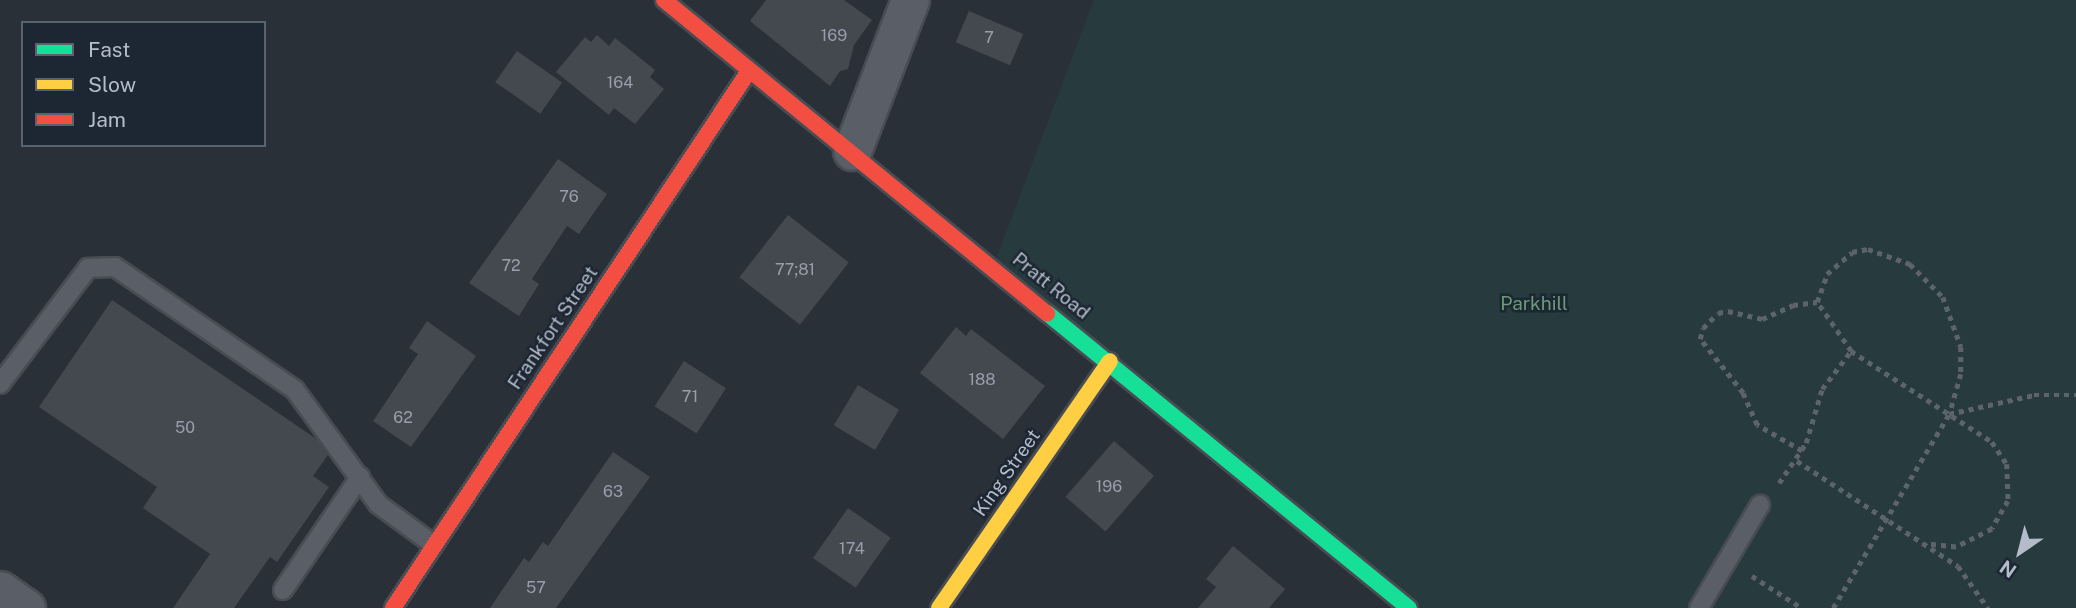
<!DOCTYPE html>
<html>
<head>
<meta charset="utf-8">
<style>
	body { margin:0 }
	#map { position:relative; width:2076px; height:608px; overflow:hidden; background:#2a3038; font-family:"Public Sans",sans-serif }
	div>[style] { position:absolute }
	.green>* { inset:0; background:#273a3e }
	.building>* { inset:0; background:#444950; transform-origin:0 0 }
	.path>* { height:4.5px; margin-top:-2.25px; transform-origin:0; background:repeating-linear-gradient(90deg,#5d636a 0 5px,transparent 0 10px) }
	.roads { filter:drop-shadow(2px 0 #484c53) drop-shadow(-2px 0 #484c53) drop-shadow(0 2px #484c53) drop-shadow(0 -2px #484c53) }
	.lane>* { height:18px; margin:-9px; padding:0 9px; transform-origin:9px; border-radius:9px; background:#5a5e66 }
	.street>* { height:37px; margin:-18.5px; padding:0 18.5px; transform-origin:18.5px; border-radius:18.5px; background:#5a5e66 }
	.fast>* { height:16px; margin:-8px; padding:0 8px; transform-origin:8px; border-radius:8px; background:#16e098 }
	.slow>* { height:16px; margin:-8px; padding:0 8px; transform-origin:8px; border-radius:8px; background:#ffcf43 }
	.jam>* { height:16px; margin:-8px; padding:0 8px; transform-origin:8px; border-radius:8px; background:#f24e42 }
	span { translate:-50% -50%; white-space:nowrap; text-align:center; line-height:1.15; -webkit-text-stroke:5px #1d2633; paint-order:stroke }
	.number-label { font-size:16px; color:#989fab }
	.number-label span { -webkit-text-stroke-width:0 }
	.street-label { font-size:19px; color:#b4bcc9 }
	.park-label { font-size:19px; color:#6b9a76 }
	.legend { position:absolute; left:21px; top:21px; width:245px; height:126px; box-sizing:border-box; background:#1d2633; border:2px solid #59626f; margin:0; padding:9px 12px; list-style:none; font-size:21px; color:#b4bcc9 }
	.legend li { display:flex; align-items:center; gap:14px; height:35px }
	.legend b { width:35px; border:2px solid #59626f }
	.north { position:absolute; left:1985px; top:517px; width:70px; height:70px; -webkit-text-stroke:5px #1d2633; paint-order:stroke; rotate:215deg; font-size:19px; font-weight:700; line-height:28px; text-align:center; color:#b4bcc9 }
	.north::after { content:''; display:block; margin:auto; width:24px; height:32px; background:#b4bcc9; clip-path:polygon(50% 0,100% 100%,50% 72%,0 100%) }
</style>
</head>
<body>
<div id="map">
	<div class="green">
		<i style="clip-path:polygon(1094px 0,2076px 0,2076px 608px,1409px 608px,993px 267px)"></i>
	</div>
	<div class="building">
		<i style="clip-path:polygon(766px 0,844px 0,872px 20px,854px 45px,848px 69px,840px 71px,830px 86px,750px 21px)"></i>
		<i style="left:969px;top:11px;width:59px;height:34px;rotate:23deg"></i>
		<i style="clip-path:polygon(597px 35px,609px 46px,615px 38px,655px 70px,650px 77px,664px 89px,635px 124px,614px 108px,609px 115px,556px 72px,585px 37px,591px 42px)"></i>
		<i style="left:517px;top:51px;width:55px;height:38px;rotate:35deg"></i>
		<i style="clip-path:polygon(558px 159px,607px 194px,579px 234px,567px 226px,532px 279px,539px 284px,519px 316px,469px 283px)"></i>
		<i style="left:788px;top:215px;width:77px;height:79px;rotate:38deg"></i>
		<i style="clip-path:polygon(112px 300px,318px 440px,328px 455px,313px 476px,329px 487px,277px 562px,270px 557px,234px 608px,173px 608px,210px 554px,143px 508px,157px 487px,39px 407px)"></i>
		<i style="clip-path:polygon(427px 321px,476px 356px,411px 447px,373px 421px,418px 354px,409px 348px)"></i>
		<i style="clip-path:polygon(956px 327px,966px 336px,971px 329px,1045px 386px,1003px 439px,920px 373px)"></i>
		<i style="left:684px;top:361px;width:50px;height:54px;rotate:33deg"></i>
		<i style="left:858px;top:385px;width:48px;height:47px;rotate:31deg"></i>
		<i style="left:1114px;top:441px;width:53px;height:74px;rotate:41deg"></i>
		<i style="clip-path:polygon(613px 452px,650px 477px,556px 608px,490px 608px,524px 558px,529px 562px,543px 542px,548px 546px)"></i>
		<i style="left:848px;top:508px;width:52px;height:61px;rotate:35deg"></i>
		<i style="clip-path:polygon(1233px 546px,1285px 589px,1269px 608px,1198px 608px,1216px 587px,1206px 579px)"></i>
	</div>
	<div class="path">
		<i style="left:1851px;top:351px;width:60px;rotate:-124.8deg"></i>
		<i style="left:1817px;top:302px;width:30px;rotate:-70deg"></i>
		<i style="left:1827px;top:274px;width:33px;rotate:-41deg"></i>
		<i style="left:1852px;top:252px;width:16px;rotate:-11deg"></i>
		<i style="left:1868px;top:249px;width:45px;rotate:19.7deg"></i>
		<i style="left:1910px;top:264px;width:47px;rotate:45deg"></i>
		<i style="left:1943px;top:297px;width:53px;rotate:70.2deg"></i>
		<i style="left:1961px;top:347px;width:27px;rotate:90deg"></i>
		<i style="left:1961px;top:374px;width:41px;rotate:105.8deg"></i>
		<i style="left:1802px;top:451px;width:52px;rotate:-150deg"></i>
		<i style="left:1757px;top:425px;width:35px;rotate:-114deg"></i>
		<i style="left:1743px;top:393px;width:69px;rotate:-128.5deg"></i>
		<i style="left:1700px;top:339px;width:11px;rotate:-75deg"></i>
		<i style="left:1703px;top:328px;width:21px;rotate:-45deg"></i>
		<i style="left:1718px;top:313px;width:10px;rotate:-11deg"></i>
		<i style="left:1728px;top:311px;width:35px;rotate:13deg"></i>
		<i style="left:1762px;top:319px;width:34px;rotate:-24deg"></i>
		<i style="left:1793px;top:305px;width:24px;rotate:-7deg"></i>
		<i style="left:1797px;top:461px;width:192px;rotate:33.1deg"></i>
		<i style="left:1958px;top:566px;width:52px;rotate:54.5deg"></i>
		<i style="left:1779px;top:483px;width:48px;rotate:-56deg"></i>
		<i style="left:1806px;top:443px;width:56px;rotate:-73.5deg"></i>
		<i style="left:1822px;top:389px;width:48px;rotate:-52.7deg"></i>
		<i style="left:1851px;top:351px;width:168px;rotate:32.8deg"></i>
		<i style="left:1992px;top:442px;width:27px;rotate:56deg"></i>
		<i style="left:2007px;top:464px;width:37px;rotate:88deg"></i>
		<i style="left:2008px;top:501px;width:32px;rotate:120deg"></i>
		<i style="left:1992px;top:529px;width:40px;rotate:153.4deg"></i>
		<i style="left:1956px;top:547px;width:29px;rotate:-174deg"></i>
		<i style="left:1752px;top:576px;width:59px;rotate:32.6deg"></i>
		<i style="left:1833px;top:608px;width:226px;rotate:-59.1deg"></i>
		<i style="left:1949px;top:414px;width:87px;rotate:-12.6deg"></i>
		<i style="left:2034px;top:395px;width:42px"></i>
	</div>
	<div class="roads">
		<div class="lane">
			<i style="left:0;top:384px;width:146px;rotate:-52.8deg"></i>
			<i style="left:88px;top:268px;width:27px;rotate:-2deg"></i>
			<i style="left:115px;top:267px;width:218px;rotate:34.3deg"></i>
			<i style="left:295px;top:390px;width:141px;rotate:53.9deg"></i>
			<i style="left:378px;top:504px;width:69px;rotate:36.2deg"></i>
			<i style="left:283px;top:590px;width:137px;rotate:-55.7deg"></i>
			<i style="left:1699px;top:608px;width:120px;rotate:-59.4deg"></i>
		</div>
		<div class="street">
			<i style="left:852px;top:151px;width:162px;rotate:-69deg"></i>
			<i style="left:0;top:590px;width:32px;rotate:35deg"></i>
		</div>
		<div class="fast">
			<i style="left:1047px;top:313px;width:467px;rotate:39.2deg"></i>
		</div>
		<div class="slow">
			<i style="left:939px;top:608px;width:300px;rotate:-55.3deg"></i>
		</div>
		<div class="jam">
			<i style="left:664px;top:0;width:495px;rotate:39.3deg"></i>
			<i style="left:393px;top:608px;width:644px;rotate:-56.46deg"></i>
		</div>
	</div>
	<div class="number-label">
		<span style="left:834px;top:36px">169</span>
		<span style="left:989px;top:38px">7</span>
		<span style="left:620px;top:83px">164</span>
		<span style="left:569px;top:197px">76</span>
		<span style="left:511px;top:266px">72</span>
		<span style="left:795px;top:270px">77;81</span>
		<span style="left:982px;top:380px">188</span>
		<span style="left:690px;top:397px">71</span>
		<span style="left:403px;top:418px">62</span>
		<span style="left:185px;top:428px">50</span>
		<span style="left:1109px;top:487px">196</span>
		<span style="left:613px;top:492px">63</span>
		<span style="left:852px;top:549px">174</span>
		<span style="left:536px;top:588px">57</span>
	</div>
	<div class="street-label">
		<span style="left:1051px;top:286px;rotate:39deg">Pratt Road</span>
		<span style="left:553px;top:328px;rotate:-56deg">Frankfort Street</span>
		<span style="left:1007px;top:473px;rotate:-55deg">King Street</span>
	</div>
	<div class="park-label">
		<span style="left:1534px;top:304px">Parkhill</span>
	</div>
	<ul class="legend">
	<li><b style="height:9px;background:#16e098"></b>Fast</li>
	<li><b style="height:9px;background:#ffcf43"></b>Slow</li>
	<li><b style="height:9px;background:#f24e42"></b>Jam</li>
	</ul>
	<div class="north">N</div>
</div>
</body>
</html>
